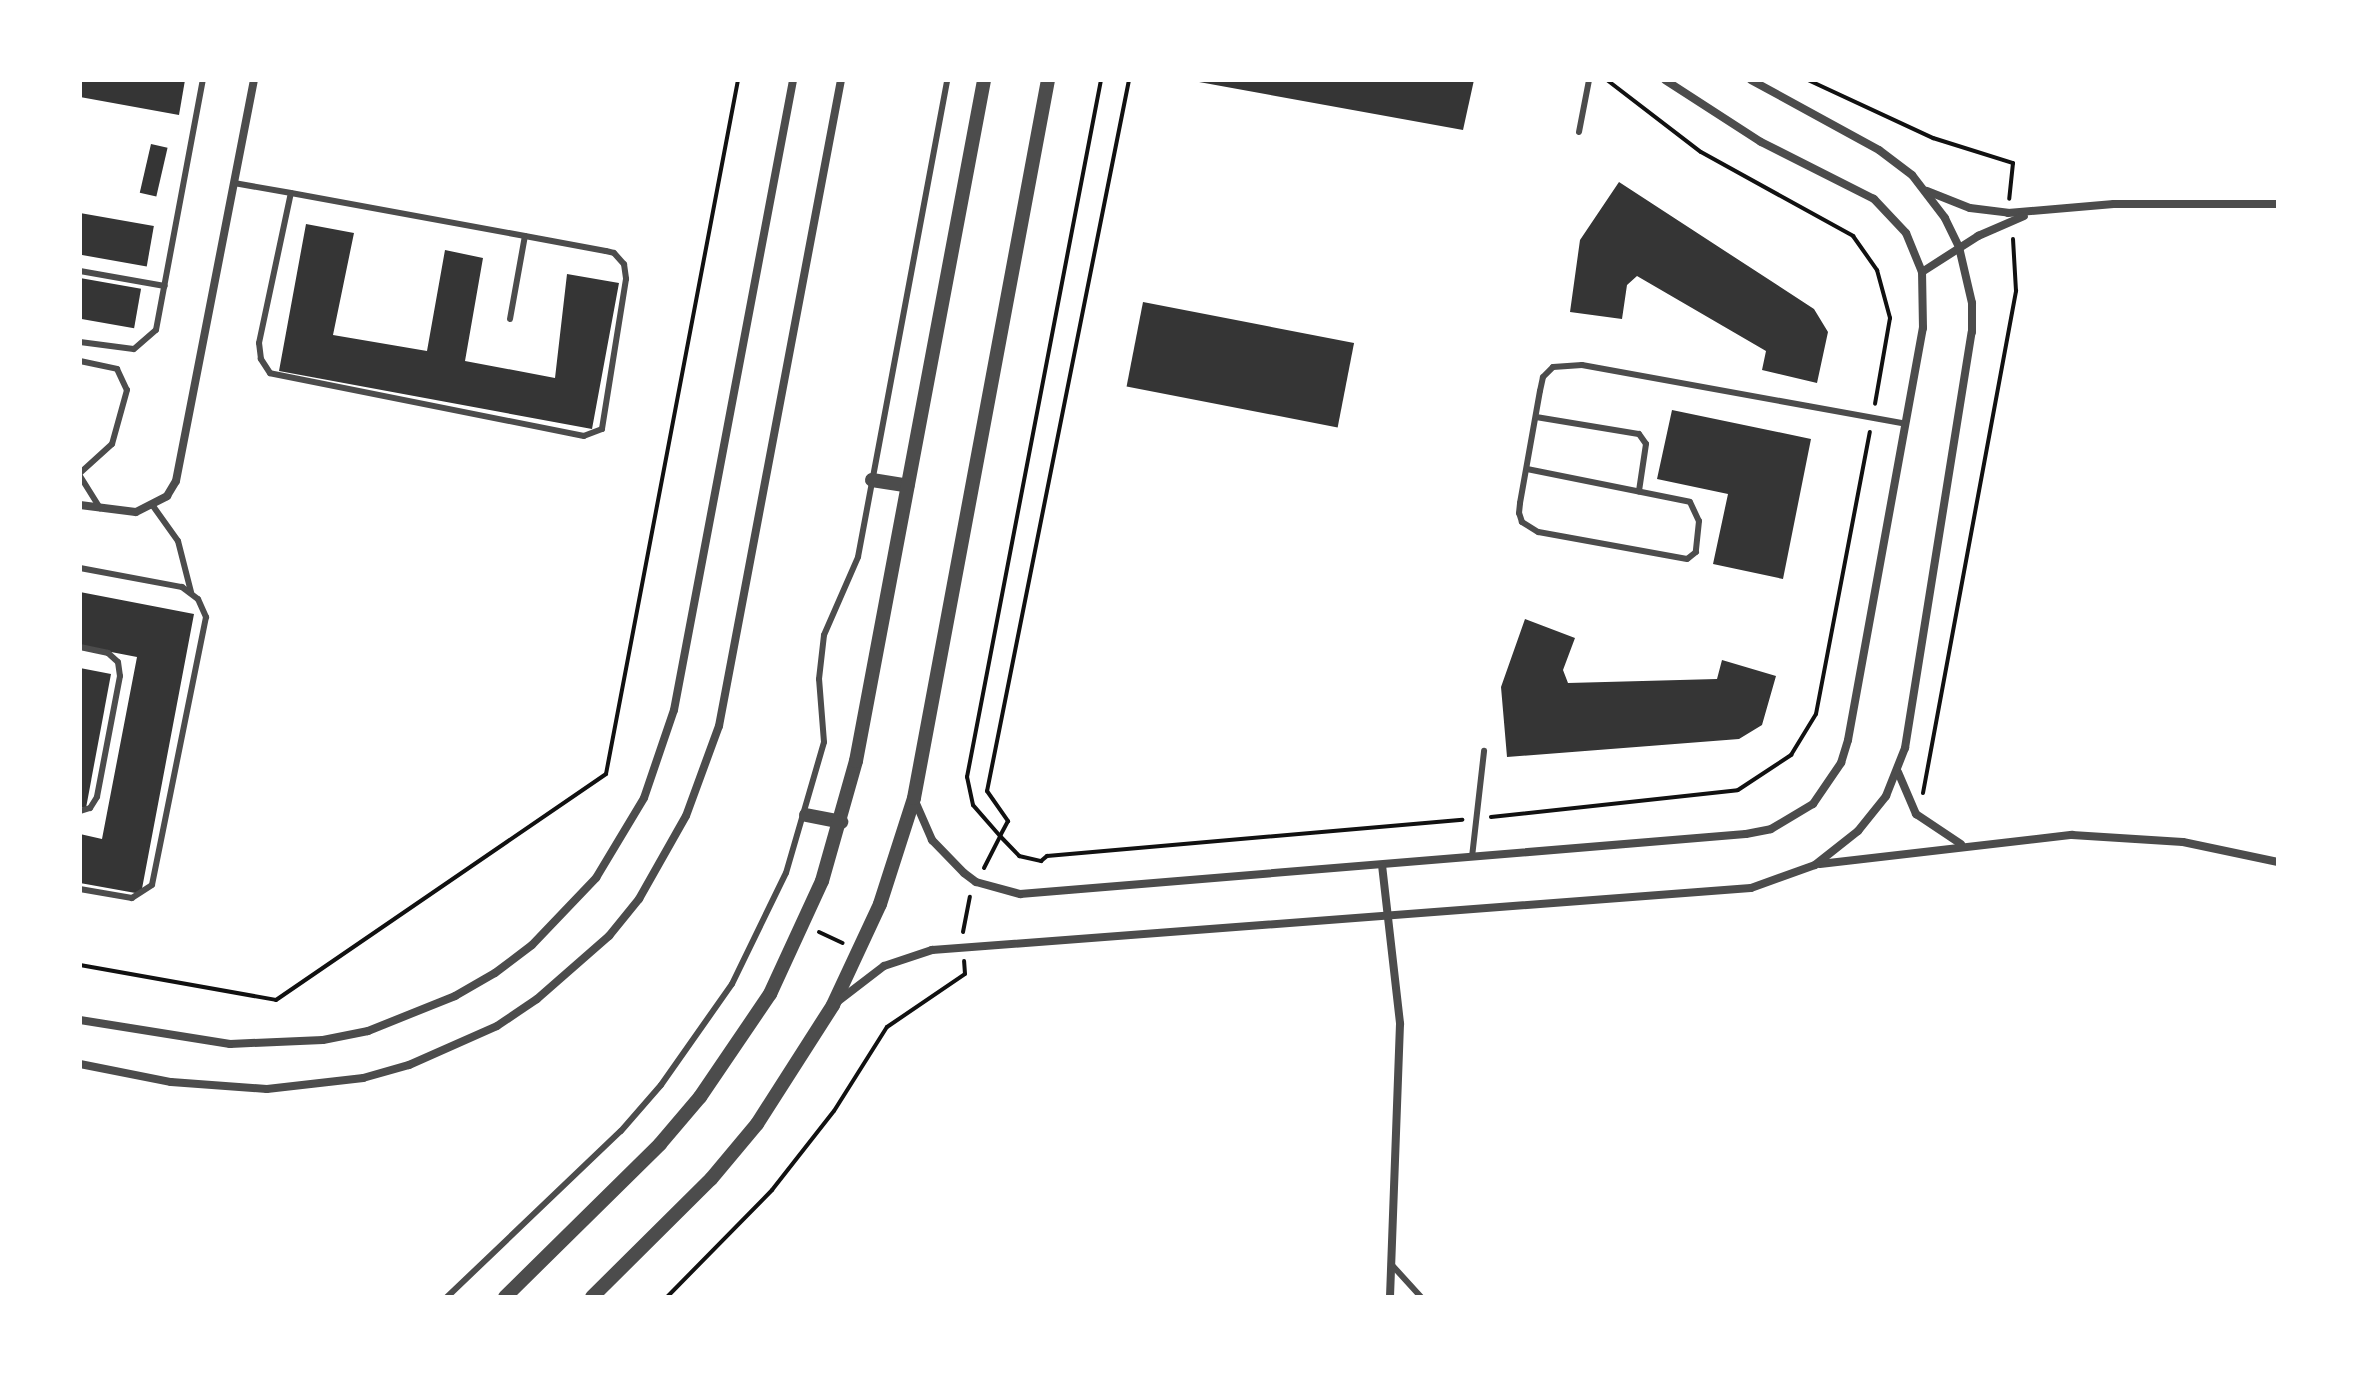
<!DOCTYPE html>
<html>
<head>
<meta charset="utf-8">
<style>
	body { margin:0 }
	#map { position:relative; width:2358px; height:1377px; overflow:hidden; background:#fff; font-family:"Fira Sans Condensed",sans-serif }
	div>[style] { position:absolute }
	.building>* { inset:0; background:#353535; transform-origin:0 0 }
	.path>* { height:4px; margin:-2px; padding:0 2px; transform-origin:2px; border-radius:2px; background:#111 }
	.service>* { height:6px; margin:-3px; padding:0 3px; transform-origin:3px; border-radius:3px; background:#4c4c4c }
	.minor>* { height:8px; margin:-4px; padding:0 4px; transform-origin:4px; border-radius:4px; background:#4c4c4c }
	.tertiary>* { height:14px; margin:-7px; padding:0 7px; transform-origin:7px; border-radius:7px; background:#4c4c4c }
	span { translate:-50% -50%; white-space:nowrap; text-align:center; line-height:1.15; -webkit-text-stroke:6px #fff; paint-order:stroke }
	.frame { position:absolute; inset:0; border:82px solid #fff; pointer-events:none }
</style>
</head>
<body>
<div id="map">
	<div class="building">
		<i style="clip-path:polygon(80px 80px,185px 80px,179px 115px,80px 97px)"></i>
		<i style="clip-path:polygon(1188px 80px,1474px 80px,1463px 130px)"></i>
		<i style="left:151px;top:144px;width:17px;height:50px;rotate:13deg"></i>
		<i style="clip-path:polygon(1619px 182px,1814px 309px,1828px 332px,1817px 383px,1762px 370px,1766px 351px,1637px 276px,1627px 285px,1622px 319px,1570px 312px,1580px 240px)"></i>
		<i style="left:80px;top:213px;width:75px;height:41px;rotate:10deg"></i>
		<i style="clip-path:polygon(306px 224px,354px 233px,333px 335px,427px 351px,445px 250px,483px 258px,465px 361px,555px 378px,567px 274px,619px 283px,592px 429px,279px 371px)"></i>
		<i style="left:80px;top:278px;width:62px;height:40px;rotate:10deg"></i>
		<i style="left:1143px;top:302px;width:215px;height:86px;rotate:11deg"></i>
		<i style="clip-path:polygon(1672px 410px,1811px 439px,1783px 579px,1713px 564px,1728px 494px,1657px 479px)"></i>
		<i style="clip-path:polygon(80px 592px,194px 614px,141px 894px,80px 883px,80px 834px,102px 839px,137px 657px,80px 646px)"></i>
		<i style="clip-path:polygon(1525px 619px,1575px 638px,1563px 670px,1568px 683px,1717px 679px,1722px 660px,1776px 676px,1762px 725px,1739px 739px,1507px 757px,1501px 687px)"></i>
		<i style="clip-path:polygon(80px 668px,111px 674px,86px 808px,80px 807px)"></i>
	</div>
	<div class="path">
		<i style="left:1129px;top:80px;width:725px;rotate:101.29deg"></i>
		<i style="left:987px;top:791px;width:37px;rotate:55deg"></i>
		<i style="left:1008px;top:821px;width:17px;rotate:118deg"></i>
		<i style="left:1000px;top:836px;width:28px;rotate:46deg"></i>
		<i style="left:1019px;top:856px;width:23px;rotate:13deg"></i>
		<i style="left:1041px;top:861px;width:8px;rotate:-40deg"></i>
		<i style="left:1047px;top:856px;width:417px;rotate:-5deg"></i>
		<i style="left:1607px;top:80px;width:118px;rotate:37.5deg"></i>
		<i style="left:1701px;top:152px;width:174px;rotate:28.9deg"></i>
		<i style="left:1853px;top:236px;width:42px;rotate:54.8deg"></i>
		<i style="left:1877px;top:270px;width:50px;rotate:74.8deg"></i>
		<i style="left:1890px;top:318px;width:87px;rotate:99.9deg"></i>
		<i style="left:1808px;top:80px;width:138px;rotate:24.9deg"></i>
		<i style="left:1933px;top:138px;width:84px;rotate:17.4deg"></i>
		<i style="left:2013px;top:163px;width:36px;rotate:96deg"></i>
		<i style="left:1923px;top:793px;width:511px;rotate:-79.5deg"></i>
		<i style="left:2016px;top:291px;width:52px;rotate:-93.3deg"></i>
		<i style="left:1491px;top:817px;width:248px;rotate:-6.2deg"></i>
		<i style="left:1738px;top:790px;width:64px;rotate:-33.4deg"></i>
		<i style="left:1791px;top:755px;width:48px;rotate:-58.6deg"></i>
		<i style="left:1816px;top:714px;width:287px;rotate:-79.2deg"></i>
		<i style="left:984px;top:868px;width:36px;rotate:-63deg"></i>
		<i style="left:1000px;top:836px;width:41px;rotate:-131.1deg"></i>
		<i style="left:973px;top:805px;width:29px;rotate:-102deg"></i>
		<i style="left:967px;top:777px;width:710px;rotate:-79.12deg"></i>
		<i style="left:819px;top:932px;width:26px;rotate:25deg"></i>
		<i style="left:963px;top:932px;width:36px;rotate:-79deg"></i>
		<i style="left:80px;top:965px;width:199px;rotate:10.1deg"></i>
		<i style="left:276px;top:1000px;width:400px;rotate:-34.4deg"></i>
		<i style="left:606px;top:774px;width:706px;rotate:-79.23deg"></i>
		<i style="left:667px;top:1297px;width:150px;rotate:-45.5deg"></i>
		<i style="left:772px;top:1190px;width:100px;rotate:-51.9deg"></i>
		<i style="left:834px;top:1111px;width:99px;rotate:-57.8deg"></i>
		<i style="left:887px;top:1027px;width:94px;rotate:-34.2deg"></i>
		<i style="left:965px;top:974px;width:13px;rotate:-94deg"></i>
	</div>
	<div class="service">
		<i style="left:1579px;top:132px;width:53px;rotate:-79.1deg"></i>
		<i style="left:234px;top:183px;width:58px;rotate:10deg"></i>
		<i style="left:291px;top:193px;width:238px;rotate:10.4deg"></i>
		<i style="left:525px;top:236px;width:82px;rotate:10.5deg"></i>
		<i style="left:606px;top:251px;width:8px;rotate:14deg"></i>
		<i style="left:614px;top:253px;width:15px;rotate:48deg"></i>
		<i style="left:624px;top:264px;width:15px;rotate:82deg"></i>
		<i style="left:626px;top:279px;width:152px;rotate:99.1deg"></i>
		<i style="left:602px;top:429px;width:19px;rotate:159deg"></i>
		<i style="left:584px;top:436px;width:320px;rotate:-168.7deg"></i>
		<i style="left:270px;top:373px;width:17px;rotate:-123deg"></i>
		<i style="left:261px;top:359px;width:16px;rotate:-97deg"></i>
		<i style="left:259px;top:343px;width:153px;rotate:-78deg"></i>
		<i style="left:80px;top:271px;width:86px;rotate:10deg"></i>
		<i style="left:510px;top:319px;width:84px;rotate:-79.8deg"></i>
		<i style="left:80px;top:342px;width:54px;rotate:7.4deg"></i>
		<i style="left:134px;top:349px;width:29px;rotate:-41deg"></i>
		<i style="left:156px;top:330px;width:254px;rotate:-79.4deg"></i>
		<i style="left:80px;top:361px;width:38px;rotate:12deg"></i>
		<i style="left:117px;top:369px;width:23px;rotate:65deg"></i>
		<i style="left:127px;top:390px;width:56px;rotate:105.5deg"></i>
		<i style="left:112px;top:444px;width:43px;rotate:137.8deg"></i>
		<i style="left:1536px;top:417px;width:104px;rotate:9.4deg"></i>
		<i style="left:1639px;top:434px;width:12px;rotate:55deg"></i>
		<i style="left:1646px;top:444px;width:48px;rotate:98.5deg"></i>
		<i style="left:1527px;top:469px;width:166px;rotate:11.4deg"></i>
		<i style="left:1690px;top:502px;width:21px;rotate:65deg"></i>
		<i style="left:1699px;top:521px;width:31px;rotate:96deg"></i>
		<i style="left:1696px;top:552px;width:11px;rotate:142deg"></i>
		<i style="left:1687px;top:559px;width:151px;rotate:-169.7deg"></i>
		<i style="left:1538px;top:532px;width:19px;rotate:-148deg"></i>
		<i style="left:1522px;top:522px;width:9px;rotate:-108deg"></i>
		<i style="left:1519px;top:513px;width:10px;rotate:-84deg"></i>
		<i style="left:1520px;top:503px;width:114px;rotate:-79.9deg"></i>
		<i style="left:1540px;top:391px;width:14px;rotate:-78deg"></i>
		<i style="left:1543px;top:377px;width:14px;rotate:-45deg"></i>
		<i style="left:1553px;top:367px;width:29px;rotate:-4deg"></i>
		<i style="left:1582px;top:365px;width:329px;rotate:10.3deg"></i>
		<i style="left:80px;top:476px;width:38px;rotate:58deg"></i>
		<i style="left:153px;top:506px;width:43px;rotate:54.5deg"></i>
		<i style="left:178px;top:541px;width:53px;rotate:75.7deg"></i>
		<i style="left:80px;top:568px;width:104px;rotate:10.6deg"></i>
		<i style="left:182px;top:587px;width:20px;rotate:37deg"></i>
		<i style="left:198px;top:599px;width:20px;rotate:66deg"></i>
		<i style="left:206px;top:617px;width:273px;rotate:101.4deg"></i>
		<i style="left:152px;top:885px;width:24px;rotate:147deg"></i>
		<i style="left:132px;top:898px;width:53px;rotate:-170.2deg"></i>
		<i style="left:80px;top:647px;width:29px;rotate:12deg"></i>
		<i style="left:108px;top:653px;width:13px;rotate:42deg"></i>
		<i style="left:118px;top:662px;width:14px;rotate:82deg"></i>
		<i style="left:120px;top:676px;width:123px;rotate:100.8deg"></i>
		<i style="left:97px;top:797px;width:13px;rotate:122deg"></i>
		<i style="left:90px;top:808px;width:10px;rotate:163deg"></i>
		<i style="left:1472px;top:857px;width:107px;rotate:-83.5deg"></i>
		<i style="left:1391px;top:1264px;width:45px;rotate:47.7deg"></i>
		<i style="left:447px;top:1297px;width:240px;rotate:-43.7deg"></i>
		<i style="left:621px;top:1131px;width:61px;rotate:-49deg"></i>
		<i style="left:661px;top:1085px;width:123px;rotate:-54.9deg"></i>
		<i style="left:732px;top:984px;width:123px;rotate:-64.1deg"></i>
		<i style="left:786px;top:873px;width:136px;rotate:-73.8deg"></i>
		<i style="left:824px;top:742px;width:63px;rotate:-94.5deg"></i>
		<i style="left:819px;top:679px;width:44px;rotate:-83.5deg"></i>
		<i style="left:824px;top:635px;width:85px;rotate:-66.4deg"></i>
		<i style="left:858px;top:557px;width:485px;rotate:-79.4deg"></i>
	</div>
	<div class="minor">
		<i style="left:1927px;top:191px;width:46px;rotate:21.6deg"></i>
		<i style="left:1970px;top:208px;width:38px;rotate:7deg"></i>
		<i style="left:2008px;top:213px;width:106px;rotate:-4.9deg"></i>
		<i style="left:2114px;top:204px;width:164px"></i>
		<i style="left:1922px;top:272px;width:67px;rotate:-32.7deg"></i>
		<i style="left:1978px;top:236px;width:50px;rotate:-23.5deg"></i>
		<i style="left:80px;top:505px;width:56px;rotate:7.1deg"></i>
		<i style="left:136px;top:512px;width:35px;rotate:-27deg"></i>
		<i style="left:167px;top:496px;width:17px;rotate:-59deg"></i>
		<i style="left:176px;top:481px;width:409px;rotate:-79deg"></i>
		<i style="left:1898px;top:772px;width:46px;rotate:66.8deg"></i>
		<i style="left:1916px;top:814px;width:54px;rotate:33.7deg"></i>
		<i style="left:915px;top:801px;width:43px;rotate:66.4deg"></i>
		<i style="left:932px;top:840px;width:46px;rotate:45.9deg"></i>
		<i style="left:964px;top:873px;width:15px;rotate:37deg"></i>
		<i style="left:976px;top:882px;width:46px;rotate:15.3deg"></i>
		<i style="left:1020px;top:894px;width:728px;rotate:-4.72deg"></i>
		<i style="left:1746px;top:834px;width:25px;rotate:-11deg"></i>
		<i style="left:1771px;top:829px;width:49px;rotate:-30.8deg"></i>
		<i style="left:1813px;top:804px;width:50px;rotate:-55.7deg"></i>
		<i style="left:1841px;top:763px;width:24px;rotate:-73deg"></i>
		<i style="left:1848px;top:740px;width:419px;rotate:-79.7deg"></i>
		<i style="left:1923px;top:328px;width:56px;rotate:-91deg"></i>
		<i style="left:1922px;top:272px;width:42px;rotate:-112.3deg"></i>
		<i style="left:1906px;top:233px;width:47px;rotate:-133.3deg"></i>
		<i style="left:1874px;top:199px;width:127px;rotate:-153.2deg"></i>
		<i style="left:1761px;top:142px;width:114px;rotate:-147.1deg"></i>
		<i style="left:1820px;top:864px;width:254px;rotate:-6.6deg"></i>
		<i style="left:2072px;top:835px;width:111px;rotate:3.6deg"></i>
		<i style="left:2183px;top:842px;width:97px;rotate:11.9deg"></i>
		<i style="left:1382px;top:865px;width:160px;rotate:83.5deg"></i>
		<i style="left:1400px;top:1024px;width:273px;rotate:92.1deg"></i>
		<i style="left:837px;top:1002px;width:59px;rotate:-37.5deg"></i>
		<i style="left:884px;top:966px;width:51px;rotate:-18.4deg"></i>
		<i style="left:932px;top:950px;width:821px;rotate:-4.33deg"></i>
		<i style="left:1751px;top:888px;width:68px;rotate:-19.8deg"></i>
		<i style="left:1815px;top:865px;width:55px;rotate:-38.3deg"></i>
		<i style="left:1858px;top:831px;width:45px;rotate:-51.3deg"></i>
		<i style="left:1886px;top:796px;width:52px;rotate:-68.4deg"></i>
		<i style="left:1905px;top:748px;width:421px;rotate:-80.9deg"></i>
		<i style="left:1972px;top:332px;width:29px;rotate:-90deg"></i>
		<i style="left:1972px;top:303px;width:57px;rotate:-103.1deg"></i>
		<i style="left:1959px;top:247px;width:32px;rotate:-116deg"></i>
		<i style="left:1945px;top:218px;width:54px;rotate:-127.5deg"></i>
		<i style="left:1912px;top:175px;width:41px;rotate:-142.9deg"></i>
		<i style="left:1879px;top:150px;width:146px;rotate:-151.3deg"></i>
		<i style="left:80px;top:1020px;width:152px;rotate:9.1deg"></i>
		<i style="left:230px;top:1044px;width:93px;rotate:-2.5deg"></i>
		<i style="left:323px;top:1040px;width:46px;rotate:-11.3deg"></i>
		<i style="left:368px;top:1031px;width:94px;rotate:-21.9deg"></i>
		<i style="left:455px;top:996px;width:46px;rotate:-29.9deg"></i>
		<i style="left:495px;top:973px;width:46px;rotate:-37.1deg"></i>
		<i style="left:532px;top:945px;width:93px;rotate:-46.3deg"></i>
		<i style="left:596px;top:878px;width:93px;rotate:-59deg"></i>
		<i style="left:644px;top:798px;width:93px;rotate:-71.2deg"></i>
		<i style="left:674px;top:710px;width:641px;rotate:-79.3deg"></i>
		<i style="left:80px;top:1064px;width:93px;rotate:11.2deg"></i>
		<i style="left:171px;top:1082px;width:96px;rotate:4.2deg"></i>
		<i style="left:267px;top:1089px;width:97px;rotate:-6.5deg"></i>
		<i style="left:363px;top:1078px;width:48px;rotate:-15.8deg"></i>
		<i style="left:409px;top:1065px;width:96px;rotate:-23.9deg"></i>
		<i style="left:497px;top:1026px;width:48px;rotate:-34deg"></i>
		<i style="left:537px;top:999px;width:96px;rotate:-41.2deg"></i>
		<i style="left:609px;top:936px;width:48px;rotate:-51deg"></i>
		<i style="left:639px;top:899px;width:95px;rotate:-60.5deg"></i>
		<i style="left:686px;top:816px;width:96px;rotate:-69.9deg"></i>
		<i style="left:719px;top:726px;width:657px;rotate:-79.31deg"></i>
	</div>
	<div class="tertiary">
		<i style="left:872px;top:480px;width:36px;rotate:9deg"></i>
		<i style="left:806px;top:815px;width:36px;rotate:11deg"></i>
		<i style="left:505px;top:1297px;width:218px;rotate:-44.6deg"></i>
		<i style="left:660px;top:1144px;width:62px;rotate:-49.6deg"></i>
		<i style="left:700px;top:1097px;width:125px;rotate:-55.8deg"></i>
		<i style="left:770px;top:994px;width:124px;rotate:-65.3deg"></i>
		<i style="left:822px;top:881px;width:125px;rotate:-74.2deg"></i>
		<i style="left:856px;top:761px;width:693px;rotate:-79.35deg"></i>
		<i style="left:592px;top:1297px;width:168px;rotate:-44.8deg"></i>
		<i style="left:711px;top:1179px;width:72px;rotate:-50.1deg"></i>
		<i style="left:757px;top:1124px;width:141px;rotate:-57.4deg"></i>
		<i style="left:833px;top:1005px;width:111px;rotate:-65deg"></i>
		<i style="left:880px;top:904px;width:111px;rotate:-72.2deg"></i>
		<i style="left:914px;top:798px;width:730px;rotate:-79.43deg"></i>
	</div>
	<div class="frame"></div>
</div>
</body>
</html>
